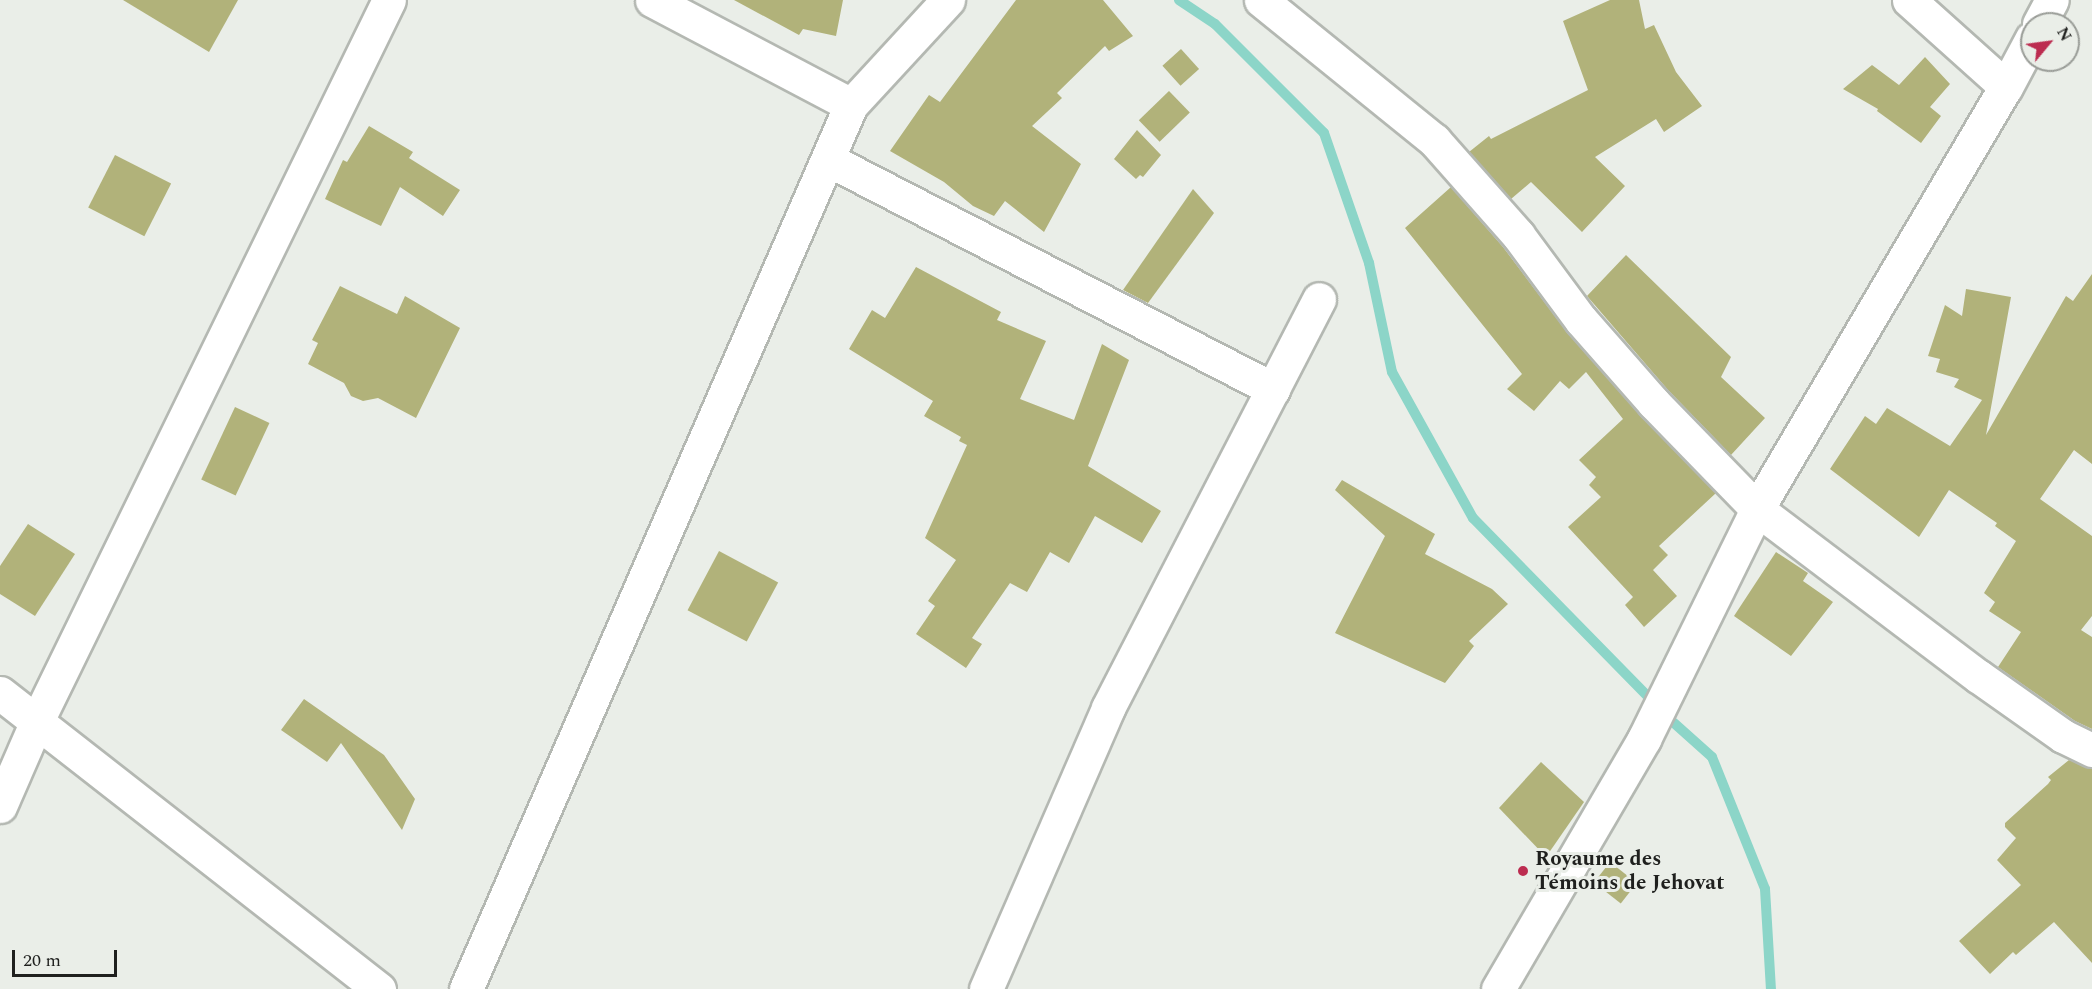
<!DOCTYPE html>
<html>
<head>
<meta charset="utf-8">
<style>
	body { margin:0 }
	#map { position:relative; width:2092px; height:989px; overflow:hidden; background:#eaeee8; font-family:Spectral,serif }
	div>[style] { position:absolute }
	.stream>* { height:10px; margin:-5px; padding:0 5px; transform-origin:5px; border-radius:5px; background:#8cd5c8 }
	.building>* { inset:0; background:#b1b27a; transform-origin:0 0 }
	.roads { filter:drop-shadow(2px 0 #b4b8b2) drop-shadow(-2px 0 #b4b8b2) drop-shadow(0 2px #b4b8b2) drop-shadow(0 -2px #b4b8b2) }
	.street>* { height:33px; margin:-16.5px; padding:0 16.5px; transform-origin:16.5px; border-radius:16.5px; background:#fff }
	.secondary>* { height:33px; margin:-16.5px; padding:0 16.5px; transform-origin:16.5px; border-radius:16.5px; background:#fff }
	.dots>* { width:16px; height:16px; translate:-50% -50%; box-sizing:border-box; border:3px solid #eaeee8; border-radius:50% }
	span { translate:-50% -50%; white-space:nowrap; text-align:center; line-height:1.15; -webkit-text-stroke:6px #eaeee8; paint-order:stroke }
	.poi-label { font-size:21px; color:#1f201e; font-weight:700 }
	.left { translate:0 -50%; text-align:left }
	.north { position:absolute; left:2020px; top:12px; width:60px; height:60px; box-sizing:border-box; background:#eaeee8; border:2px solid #999c97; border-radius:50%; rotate:61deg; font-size:16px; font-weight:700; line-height:24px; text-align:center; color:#1f201e }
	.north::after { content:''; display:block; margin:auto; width:21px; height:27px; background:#bc2c50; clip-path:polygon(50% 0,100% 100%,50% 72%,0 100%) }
	.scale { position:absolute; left:12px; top:950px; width:105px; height:27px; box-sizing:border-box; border:3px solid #1f201e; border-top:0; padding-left:8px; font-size:18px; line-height:21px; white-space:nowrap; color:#1f201e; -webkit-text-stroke:4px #eaeee8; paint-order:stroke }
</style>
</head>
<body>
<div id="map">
	<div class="stream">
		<i style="left:1179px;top:0;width:43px;rotate:33.7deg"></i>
		<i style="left:1215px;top:24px;width:154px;rotate:45deg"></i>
		<i style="left:1324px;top:133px;width:138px;rotate:70.9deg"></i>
		<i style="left:1369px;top:263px;width:111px;rotate:78.1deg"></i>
		<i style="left:1392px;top:372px;width:167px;rotate:61deg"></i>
		<i style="left:1473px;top:518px;width:250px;rotate:45.6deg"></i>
		<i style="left:1674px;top:723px;width:51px;rotate:41.8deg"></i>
		<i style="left:1712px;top:757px;width:142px;rotate:68.1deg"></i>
		<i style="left:1765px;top:889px;width:100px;rotate:86.6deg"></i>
	</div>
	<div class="building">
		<i style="clip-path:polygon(123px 0,238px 0,209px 52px)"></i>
		<i style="clip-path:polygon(734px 0,843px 0,836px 36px,803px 29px,799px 35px)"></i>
		<i style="clip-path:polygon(1016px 0,1103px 0,1133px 36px,1109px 51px,1105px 46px,1057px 93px,1062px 98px,1032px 126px,1081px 164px,1044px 232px,1005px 201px,994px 216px,973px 206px,944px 182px,890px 151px,929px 95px,940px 102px)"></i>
		<i style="clip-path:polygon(1610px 0,1639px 0,1645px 29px,1654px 25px,1676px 72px,1702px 106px,1664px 132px,1656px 119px,1595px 157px,1625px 186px,1582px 232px,1531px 182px,1511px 199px,1469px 152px,1489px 136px,1491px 139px,1588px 90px,1563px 21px)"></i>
		<i style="left:1181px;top:49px;width:27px;height:25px;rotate:48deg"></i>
		<i style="clip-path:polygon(1925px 57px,1950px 84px,1930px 107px,1941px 116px,1921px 143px,1877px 111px,1878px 109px,1843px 89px,1872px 65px,1899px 85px)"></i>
		<i style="left:1169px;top:91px;width:30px;height:42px;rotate:46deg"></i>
		<i style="clip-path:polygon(369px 126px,413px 152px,409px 158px,460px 190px,443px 216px,400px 187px,381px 226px,325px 199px,343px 160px,347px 162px)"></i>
		<i style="clip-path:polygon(1137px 130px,1161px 155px,1143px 177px,1140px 175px,1136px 179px,1114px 159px)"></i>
		<i style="left:115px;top:155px;width:63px;height:59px;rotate:27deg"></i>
		<i style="clip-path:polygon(1451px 187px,1503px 247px,1567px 332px,1641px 416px,1716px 493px,1659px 546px,1668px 555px,1653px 570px,1677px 596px,1644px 627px,1625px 605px,1633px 597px,1568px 527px,1601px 497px,1589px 485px,1596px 477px,1579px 460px,1623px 419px,1586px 372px,1569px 389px,1560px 381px,1534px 411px,1507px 389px,1522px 374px,1405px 228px)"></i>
		<i style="clip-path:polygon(1193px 189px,1214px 213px,1148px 303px,1123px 290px)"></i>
		<i style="clip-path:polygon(1626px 255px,1731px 357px,1721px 377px,1765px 418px,1731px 455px,1668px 390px,1587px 296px)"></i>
		<i style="clip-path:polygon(916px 267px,1001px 312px,997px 320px,1046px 341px,1020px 399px,1074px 420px,1102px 344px,1129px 360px,1088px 466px,1161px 511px,1142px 543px,1095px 516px,1069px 563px,1050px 552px,1027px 592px,1010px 583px,972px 638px,982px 644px,966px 668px,916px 634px,935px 606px,928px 601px,956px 560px,925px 538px,967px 445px,959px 441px,961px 437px,924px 416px,933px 401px,849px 349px,872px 310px,885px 318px)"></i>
		<i style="clip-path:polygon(2092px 274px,2092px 464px,2074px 450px,2040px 499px,2092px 536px,2092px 616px,2081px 630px,2092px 637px,2092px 729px,2075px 721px,1998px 667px,2021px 632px,1989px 611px,1995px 602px,1984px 593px,2016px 541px,1995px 526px,1997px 523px,1949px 490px,1919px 537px,1830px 469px,1865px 416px,1876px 424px,1887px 408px,1950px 446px,1982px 400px,1954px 387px,1959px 379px,1936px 372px,1940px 359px,1928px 356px,1945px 305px,1962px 316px,1966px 289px,2011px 297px,1986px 435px,2066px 296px,2073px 301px)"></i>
		<i style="clip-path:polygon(340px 286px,397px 314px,405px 296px,460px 328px,416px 418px,378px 398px,363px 401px,351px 396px,344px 383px,308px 364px,318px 343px,312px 340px)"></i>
		<i style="left:235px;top:407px;width:38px;height:80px;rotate:25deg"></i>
		<i style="clip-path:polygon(1342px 480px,1435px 534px,1425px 554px,1492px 589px,1508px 604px,1469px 641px,1474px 646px,1445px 683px,1335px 633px,1385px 536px,1335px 490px)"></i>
		<i style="clip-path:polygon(28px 524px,75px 554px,35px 616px,0 594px,0 566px)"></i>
		<i style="left:719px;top:551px;width:67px;height:67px;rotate:28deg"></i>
		<i style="clip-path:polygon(1776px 552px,1808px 573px,1803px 581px,1833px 602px,1791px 656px,1734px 616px)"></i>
		<i style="clip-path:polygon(304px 699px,384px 755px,415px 799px,402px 830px,341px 743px,327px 762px,281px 730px)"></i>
		<i style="clip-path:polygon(2069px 760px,2092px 769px,2092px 963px,2054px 922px,2016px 955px,2013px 952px,1990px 974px,1959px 941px,2021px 885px,1997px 860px,2016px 838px,2005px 827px,2005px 823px,2048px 784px,2051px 780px,2048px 777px)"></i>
		<i style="clip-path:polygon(1541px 762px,1584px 802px,1546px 857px,1499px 808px)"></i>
		<i style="left:1610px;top:862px;width:34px;height:26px;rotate:38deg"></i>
	</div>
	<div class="roads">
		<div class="street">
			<i style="left:652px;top:0;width:225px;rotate:27.8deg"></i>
			<i style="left:1261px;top:0;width:223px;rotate:39deg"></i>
			<i style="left:1434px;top:140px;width:127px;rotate:48.5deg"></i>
			<i style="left:1518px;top:235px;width:106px;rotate:53.5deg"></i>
			<i style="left:1581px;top:320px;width:111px;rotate:48.7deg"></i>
			<i style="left:1654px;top:403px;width:148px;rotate:45.8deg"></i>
			<i style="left:1757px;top:509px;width:277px;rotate:37.1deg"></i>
			<i style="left:1978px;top:676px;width:104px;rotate:35.2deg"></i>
			<i style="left:2063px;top:736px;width:32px;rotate:26deg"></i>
			<i style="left:1909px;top:0;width:130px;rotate:41.9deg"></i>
			<i style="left:2039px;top:24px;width:27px;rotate:-62deg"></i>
			<i style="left:829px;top:160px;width:500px;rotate:27.3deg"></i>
			<i style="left:0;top:806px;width:93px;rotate:-66.5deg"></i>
			<i style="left:37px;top:721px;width:802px;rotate:-63.98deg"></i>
			<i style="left:466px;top:989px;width:964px;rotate:-66.47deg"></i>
			<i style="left:851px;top:105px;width:143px;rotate:-47.3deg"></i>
			<i style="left:986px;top:989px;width:306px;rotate:-66.5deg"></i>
			<i style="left:1108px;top:708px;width:460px;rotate:-62.7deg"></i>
			<i style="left:1498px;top:989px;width:290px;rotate:-59.7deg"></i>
			<i style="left:1644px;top:739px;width:256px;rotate:-63.8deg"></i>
			<i style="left:1757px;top:509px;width:490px;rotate:-59.5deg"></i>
			<i style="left:2006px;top:87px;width:55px;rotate:-62deg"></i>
		</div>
		<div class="secondary">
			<i style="left:0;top:693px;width:481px;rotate:38deg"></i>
		</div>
	</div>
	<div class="dots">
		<i style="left:1523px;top:871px;background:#bc2c50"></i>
	</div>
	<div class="poi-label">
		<span class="left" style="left:1535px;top:871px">Royaume des<br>Témoins de Jehovat</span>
	</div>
	<div class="north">N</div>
	<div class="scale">20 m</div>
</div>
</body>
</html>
